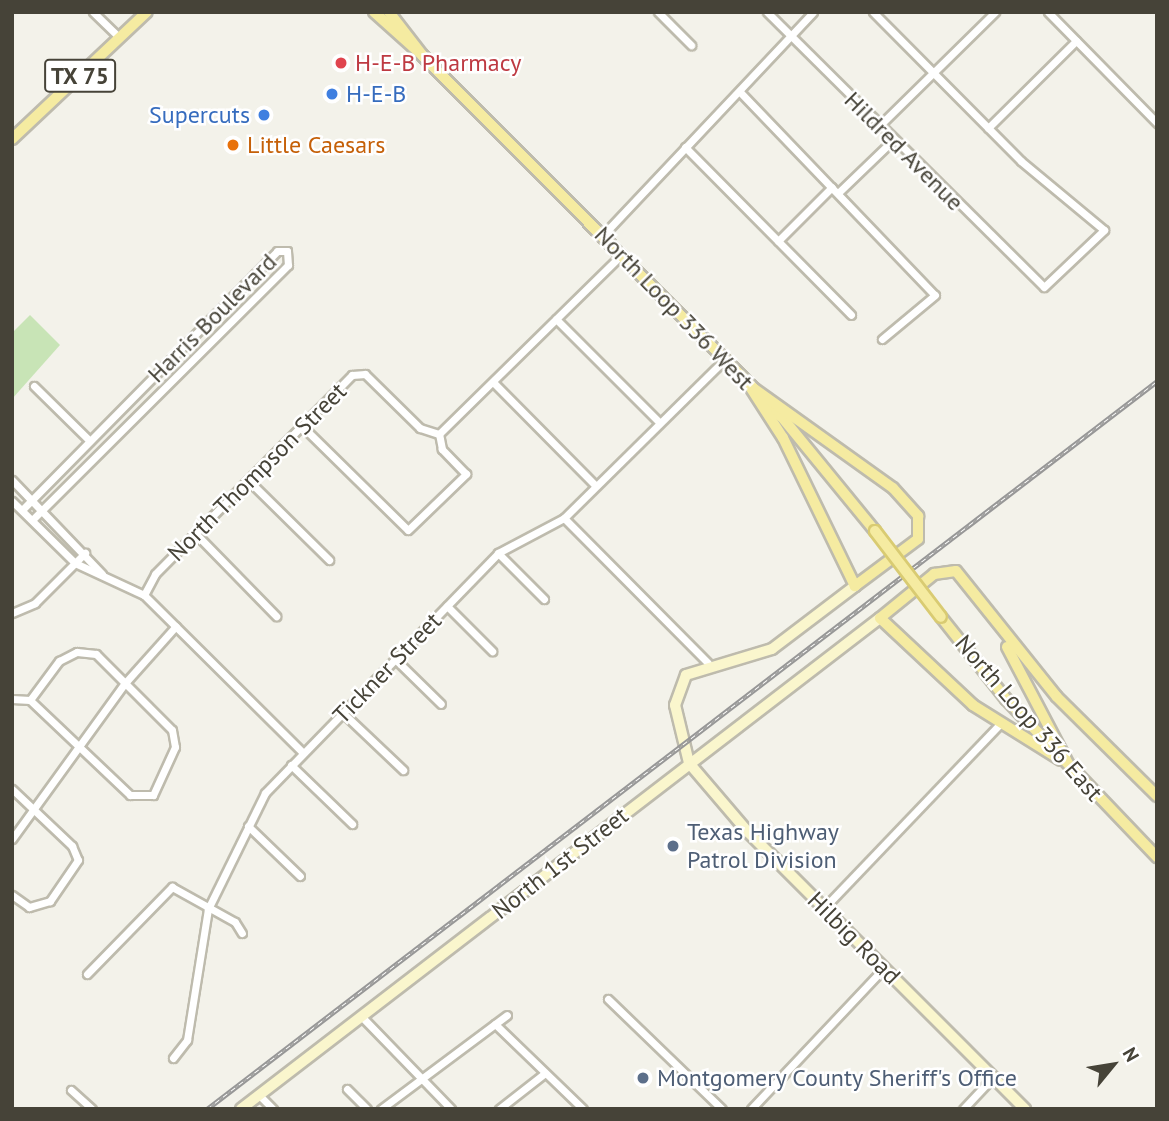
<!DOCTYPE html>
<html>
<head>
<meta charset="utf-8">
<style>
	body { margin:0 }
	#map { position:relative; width:1169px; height:1121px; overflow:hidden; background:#f3f2ea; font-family:"PT Sans",sans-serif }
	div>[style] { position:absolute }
	.green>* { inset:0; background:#c8e4b6 }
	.roads { filter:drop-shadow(2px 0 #bebbad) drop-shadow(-2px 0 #bebbad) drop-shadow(0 2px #bebbad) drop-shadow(0 -2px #bebbad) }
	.street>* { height:7px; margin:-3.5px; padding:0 3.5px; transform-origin:3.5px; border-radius:3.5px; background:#fff }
	.secondary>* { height:10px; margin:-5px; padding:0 5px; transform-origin:5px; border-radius:5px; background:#faf6cd }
	.primary>* { height:10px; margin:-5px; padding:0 5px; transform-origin:5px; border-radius:5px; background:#f5eba1 }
	.rail>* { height:4.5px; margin-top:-2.25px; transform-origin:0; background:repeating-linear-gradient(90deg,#fff 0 5px,#979797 0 10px); box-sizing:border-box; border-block:2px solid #979797 }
	.bridges { filter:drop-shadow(2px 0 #d9cb72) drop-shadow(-2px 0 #d9cb72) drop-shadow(0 2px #d9cb72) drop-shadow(0 -2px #d9cb72) }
	.primary-bridge>* { height:10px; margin:-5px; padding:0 5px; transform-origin:5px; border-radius:5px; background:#f5eba1 }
	.dots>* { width:19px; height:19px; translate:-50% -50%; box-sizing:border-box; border:4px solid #fff; border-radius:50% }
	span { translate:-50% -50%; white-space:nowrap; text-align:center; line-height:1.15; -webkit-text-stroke:5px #fff; paint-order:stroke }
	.shield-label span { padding:2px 5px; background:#fff; border:2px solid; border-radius:5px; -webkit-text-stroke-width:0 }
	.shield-label { font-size:23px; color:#464338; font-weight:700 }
	.health-label { font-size:24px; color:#be3a42 }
	.left { translate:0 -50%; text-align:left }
	.shop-label { font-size:24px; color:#366cbe }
	.right { translate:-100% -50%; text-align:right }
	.food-label { font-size:24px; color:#c56008 }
	.street-label { font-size:24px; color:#464338 }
	.service-label { font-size:24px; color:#4e5e75 }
	.frame { position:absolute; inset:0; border:14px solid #464338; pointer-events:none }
	.north { position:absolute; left:1078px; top:1030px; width:70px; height:70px; -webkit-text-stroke:5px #fff; paint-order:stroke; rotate:60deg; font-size:19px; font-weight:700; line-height:28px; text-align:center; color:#464338 }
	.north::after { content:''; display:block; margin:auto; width:24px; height:32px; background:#464338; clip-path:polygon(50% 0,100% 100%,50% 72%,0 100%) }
</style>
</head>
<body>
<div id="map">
	<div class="green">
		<i style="clip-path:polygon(30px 315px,60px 345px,12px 399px,12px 333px)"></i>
	</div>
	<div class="roads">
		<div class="street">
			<i style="left:93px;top:12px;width:37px;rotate:44deg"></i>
			<i style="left:658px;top:12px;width:47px;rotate:45deg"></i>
			<i style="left:767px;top:12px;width:390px;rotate:44.8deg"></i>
			<i style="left:1044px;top:287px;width:83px;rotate:-43.5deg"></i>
			<i style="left:1104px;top:230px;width:108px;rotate:-140.3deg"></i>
			<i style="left:1021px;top:161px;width:210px;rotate:-134.8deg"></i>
			<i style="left:1048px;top:12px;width:156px;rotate:45.5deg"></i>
			<i style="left:740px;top:92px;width:281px;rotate:46.2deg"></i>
			<i style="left:935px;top:295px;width:69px;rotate:140.3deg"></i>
			<i style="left:879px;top:126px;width:163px;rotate:-44.5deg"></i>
			<i style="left:988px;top:128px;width:124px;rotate:-44.7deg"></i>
			<i style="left:685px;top:147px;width:236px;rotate:45.3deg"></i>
			<i style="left:839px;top:192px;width:75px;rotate:-43.9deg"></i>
			<i style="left:603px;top:235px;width:306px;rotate:-46.7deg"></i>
			<i style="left:778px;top:241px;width:76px;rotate:-45deg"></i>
			<i style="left:556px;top:319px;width:146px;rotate:45deg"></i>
			<i style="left:493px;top:382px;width:146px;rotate:45.3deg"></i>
			<i style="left:34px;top:386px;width:78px;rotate:44.5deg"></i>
			<i style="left:302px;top:426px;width:148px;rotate:44.5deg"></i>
			<i style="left:408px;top:530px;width:81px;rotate:-44deg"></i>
			<i style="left:466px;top:474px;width:35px;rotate:-134deg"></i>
			<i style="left:442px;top:449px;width:15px;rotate:-101deg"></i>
			<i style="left:12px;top:480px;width:130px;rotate:46.2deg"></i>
			<i style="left:248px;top:480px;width:114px;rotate:44.6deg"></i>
			<i style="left:12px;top:501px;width:88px;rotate:44.5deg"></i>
			<i style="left:75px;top:563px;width:76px;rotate:24.9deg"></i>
			<i style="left:144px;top:595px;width:224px;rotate:44.8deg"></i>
			<i style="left:22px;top:510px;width:363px;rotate:-45.4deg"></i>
			<i style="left:277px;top:251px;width:10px"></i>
			<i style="left:287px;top:251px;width:14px;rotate:86deg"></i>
			<i style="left:288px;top:265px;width:361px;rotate:135.1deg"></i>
			<i style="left:564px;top:518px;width:204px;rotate:45.2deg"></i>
			<i style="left:196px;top:534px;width:115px;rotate:45.7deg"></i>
			<i style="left:498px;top:553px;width:65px;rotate:45deg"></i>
			<i style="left:144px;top:595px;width:24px;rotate:-62deg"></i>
			<i style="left:155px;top:574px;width:280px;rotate:-45.3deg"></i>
			<i style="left:352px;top:375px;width:13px;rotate:-4deg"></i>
			<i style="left:365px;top:374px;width:77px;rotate:44.5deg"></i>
			<i style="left:420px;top:428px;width:20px;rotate:18deg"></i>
			<i style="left:439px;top:434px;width:255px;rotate:-44.5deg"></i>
			<i style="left:447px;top:606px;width:64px;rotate:45deg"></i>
			<i style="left:12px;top:613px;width:25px;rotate:-23deg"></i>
			<i style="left:35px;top:603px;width:71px;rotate:-45deg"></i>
			<i style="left:77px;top:652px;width:19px;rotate:6deg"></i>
			<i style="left:96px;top:654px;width:107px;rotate:45deg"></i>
			<i style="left:172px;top:730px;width:17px;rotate:80deg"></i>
			<i style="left:175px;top:747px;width:53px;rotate:114.6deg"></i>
			<i style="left:153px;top:795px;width:23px;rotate:180deg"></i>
			<i style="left:130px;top:795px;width:138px;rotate:-136.5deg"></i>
			<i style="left:30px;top:700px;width:49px;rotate:-53.4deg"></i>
			<i style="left:59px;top:661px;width:20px;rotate:-27deg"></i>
			<i style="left:395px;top:659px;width:64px;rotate:44.4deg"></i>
			<i style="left:12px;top:699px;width:18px;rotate:3deg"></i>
			<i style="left:343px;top:713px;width:83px;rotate:43.5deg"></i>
			<i style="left:291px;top:765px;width:85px;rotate:44deg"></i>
			<i style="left:12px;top:789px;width:83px;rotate:43.5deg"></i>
			<i style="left:72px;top:846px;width:15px;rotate:67deg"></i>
			<i style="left:78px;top:860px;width:50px;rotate:124.3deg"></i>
			<i style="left:50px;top:901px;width:22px;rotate:164deg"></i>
			<i style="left:29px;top:907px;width:21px;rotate:-145deg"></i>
			<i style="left:248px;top:826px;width:72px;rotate:43.9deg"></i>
			<i style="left:12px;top:839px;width:193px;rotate:-54.1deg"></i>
			<i style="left:125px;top:683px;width:76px;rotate:-48.2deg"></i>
			<i style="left:824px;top:908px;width:253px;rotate:-46.3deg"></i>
			<i style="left:87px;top:974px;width:122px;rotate:-45.7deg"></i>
			<i style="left:172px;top:887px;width:72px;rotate:29.1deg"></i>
			<i style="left:235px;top:922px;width:13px;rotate:58deg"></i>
			<i style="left:608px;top:999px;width:158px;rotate:44deg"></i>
			<i style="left:362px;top:1017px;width:128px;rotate:45.9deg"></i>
			<i style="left:495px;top:1024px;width:122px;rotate:44deg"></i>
			<i style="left:173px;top:1058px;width:23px;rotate:-52deg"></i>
			<i style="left:187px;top:1040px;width:133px;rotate:-80.9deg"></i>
			<i style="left:208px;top:909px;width:129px;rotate:-63.8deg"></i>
			<i style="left:265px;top:793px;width:334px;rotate:-45.8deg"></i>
			<i style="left:498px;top:553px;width:75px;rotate:-27.9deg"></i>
			<i style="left:564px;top:518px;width:226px;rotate:-44.6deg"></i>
			<i style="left:347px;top:1089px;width:28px;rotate:45deg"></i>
			<i style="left:71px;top:1090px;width:28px;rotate:42deg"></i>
			<i style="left:259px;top:1095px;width:20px;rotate:45deg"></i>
			<i style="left:381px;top:1109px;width:157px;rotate:-36.7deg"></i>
			<i style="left:499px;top:1109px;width:58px;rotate:-38deg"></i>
			<i style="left:751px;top:1109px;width:194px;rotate:-46.7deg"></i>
			<i style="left:963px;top:1109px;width:44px;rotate:-46.8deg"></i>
		</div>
		<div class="secondary">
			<i style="left:855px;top:586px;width:104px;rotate:142.8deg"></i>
			<i style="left:772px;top:649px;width:90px;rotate:163.2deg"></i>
			<i style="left:686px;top:675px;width:32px;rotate:110deg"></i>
			<i style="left:675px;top:705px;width:60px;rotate:76.4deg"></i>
			<i style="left:689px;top:763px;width:91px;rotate:49.5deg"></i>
			<i style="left:748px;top:832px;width:392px;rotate:45deg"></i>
			<i style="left:241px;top:1109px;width:806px;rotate:-37.54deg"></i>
		</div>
		<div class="primary">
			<i style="left:374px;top:12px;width:66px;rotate:41.9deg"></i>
			<i style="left:389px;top:12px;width:56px;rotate:52.3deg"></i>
			<i style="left:423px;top:56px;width:508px;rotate:45.16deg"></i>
			<i style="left:781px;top:416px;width:149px;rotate:50.7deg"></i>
			<i style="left:12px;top:139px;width:185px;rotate:-43.3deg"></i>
			<i style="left:749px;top:385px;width:177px;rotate:35.6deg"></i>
			<i style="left:893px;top:488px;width:38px;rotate:48deg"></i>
			<i style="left:918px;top:516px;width:23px;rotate:90deg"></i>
			<i style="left:918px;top:539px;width:79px;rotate:143.3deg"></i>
			<i style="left:855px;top:586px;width:165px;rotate:-115.9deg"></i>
			<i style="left:783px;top:438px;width:63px;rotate:-122.7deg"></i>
			<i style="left:941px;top:617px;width:105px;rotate:51.6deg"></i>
			<i style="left:1006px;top:699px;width:219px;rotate:46.3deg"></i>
			<i style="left:1007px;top:647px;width:131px;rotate:62.3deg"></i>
			<i style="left:1061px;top:760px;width:104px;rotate:-148deg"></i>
			<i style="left:973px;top:705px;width:127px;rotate:-136.9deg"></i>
			<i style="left:880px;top:618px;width:70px;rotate:-39.2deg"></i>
			<i style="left:934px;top:574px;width:22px;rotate:-8deg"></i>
			<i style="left:956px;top:571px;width:161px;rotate:51.3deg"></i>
			<i style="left:1057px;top:697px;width:141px;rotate:44.7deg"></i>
		</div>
	</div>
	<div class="rail">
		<i style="left:207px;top:1109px;width:1197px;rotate:-37.46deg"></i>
	</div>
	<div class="bridges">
		<div class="primary-bridge">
			<i style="left:875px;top:531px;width:108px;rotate:52.5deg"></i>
		</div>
	</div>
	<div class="dots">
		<i style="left:341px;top:63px;background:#e0444e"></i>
		<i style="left:332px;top:94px;background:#3f7fe0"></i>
		<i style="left:264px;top:115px;background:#3f7fe0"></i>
		<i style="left:233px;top:145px;background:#e8710a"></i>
		<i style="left:673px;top:846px;background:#5c6f8a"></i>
		<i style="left:643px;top:1078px;background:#5c6f8a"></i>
	</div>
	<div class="shield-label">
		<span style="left:80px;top:76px">TX 75</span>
	</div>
	<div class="health-label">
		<span class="left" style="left:355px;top:63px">H-E-B Pharmacy</span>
	</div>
	<div class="shop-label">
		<span class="left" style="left:346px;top:94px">H-E-B</span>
		<span class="right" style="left:250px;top:115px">Supercuts</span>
	</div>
	<div class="food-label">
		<span class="left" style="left:247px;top:145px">Little Caesars</span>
	</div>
	<div class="street-label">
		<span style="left:904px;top:151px;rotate:45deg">Hildred Avenue</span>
		<span style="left:674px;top:308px;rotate:46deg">North Loop 336 West</span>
		<span style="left:212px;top:318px;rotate:-45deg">Harris Boulevard</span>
		<span style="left:257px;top:472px;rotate:-45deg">North Thompson Street</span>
		<span style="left:387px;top:668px;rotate:-46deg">Tickner Street</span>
		<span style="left:1029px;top:718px;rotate:49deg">North Loop 336 East</span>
		<span style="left:560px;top:863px;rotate:-38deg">North 1st Street</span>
		<span style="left:854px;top:938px;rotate:45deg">Hilbig Road</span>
	</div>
	<div class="service-label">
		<span class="left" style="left:687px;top:846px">Texas Highway<br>Patrol Division</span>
		<span class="left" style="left:657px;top:1078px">Montgomery County Sheriff's Office</span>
	</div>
	<div class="frame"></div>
	<div class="north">N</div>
</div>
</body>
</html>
